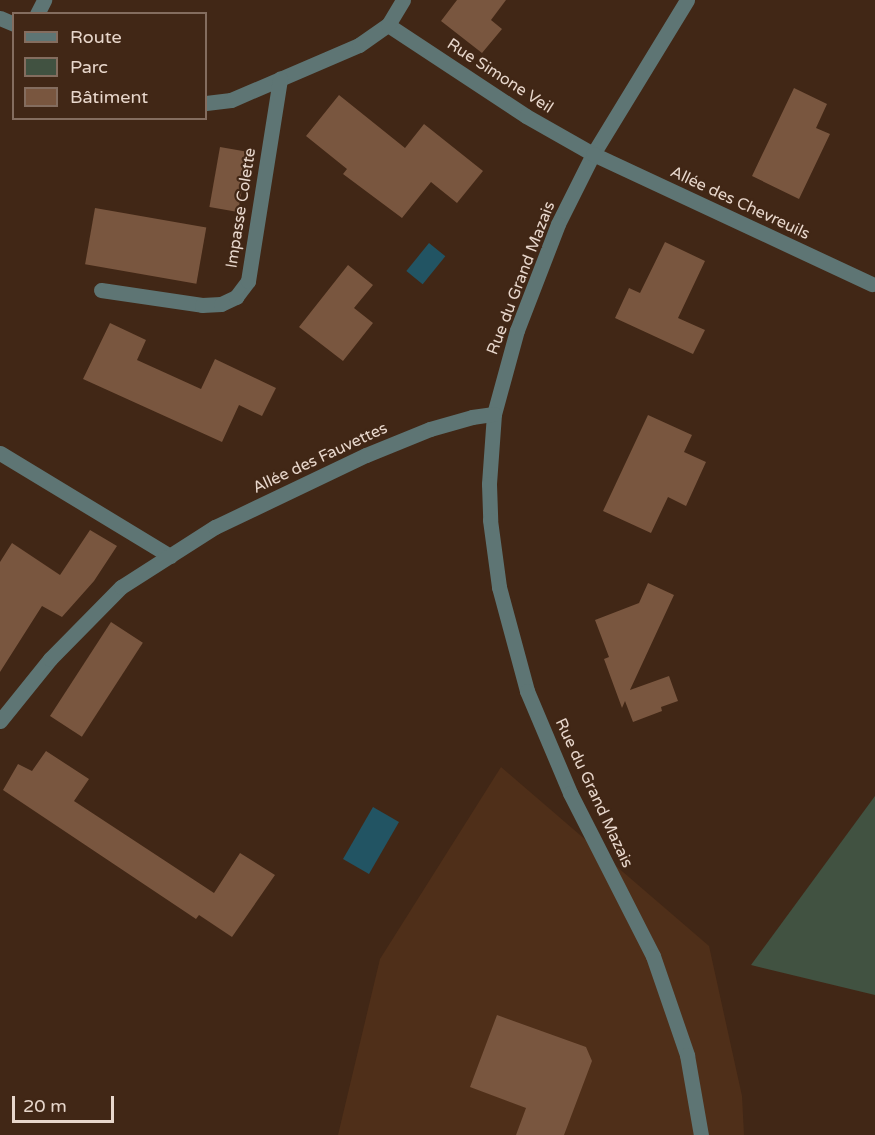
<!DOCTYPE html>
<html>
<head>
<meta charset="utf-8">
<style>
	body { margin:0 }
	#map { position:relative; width:875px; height:1135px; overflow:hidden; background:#412716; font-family:"Varela Round",sans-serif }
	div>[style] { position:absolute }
	.built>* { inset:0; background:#4f2f19 }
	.green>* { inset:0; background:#415241 }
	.water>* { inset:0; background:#225463; transform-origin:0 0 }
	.building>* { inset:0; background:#79563f; transform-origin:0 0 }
	.minor>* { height:15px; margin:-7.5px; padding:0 7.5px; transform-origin:7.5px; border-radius:7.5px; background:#5e7574 }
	span { translate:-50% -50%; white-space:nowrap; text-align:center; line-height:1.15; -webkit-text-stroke:4.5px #412716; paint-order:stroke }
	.street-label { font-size:16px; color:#e8d7cc }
	.legend { position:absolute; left:12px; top:12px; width:195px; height:108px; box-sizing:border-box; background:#412716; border:2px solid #846d5f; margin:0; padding:8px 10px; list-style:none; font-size:18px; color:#e8d7cc }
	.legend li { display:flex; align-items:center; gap:12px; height:30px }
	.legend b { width:30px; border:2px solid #846d5f }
	.scale { position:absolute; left:12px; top:1096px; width:102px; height:27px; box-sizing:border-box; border:3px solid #e8d7cc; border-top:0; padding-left:8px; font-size:18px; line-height:21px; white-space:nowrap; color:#e8d7cc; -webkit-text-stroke:4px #412716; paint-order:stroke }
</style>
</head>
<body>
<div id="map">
	<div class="built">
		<i style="clip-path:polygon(501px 767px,709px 946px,742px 1096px,744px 1135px,338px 1135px,380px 959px)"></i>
	</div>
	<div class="green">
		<i style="clip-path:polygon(875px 796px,875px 995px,751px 965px)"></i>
	</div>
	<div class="water">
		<i style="left:429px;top:243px;width:21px;height:36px;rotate:39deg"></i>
		<i style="left:373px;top:807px;width:30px;height:60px;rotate:30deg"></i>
	</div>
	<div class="building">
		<i style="clip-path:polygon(457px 0,506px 0,491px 20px,502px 29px,482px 53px,441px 21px)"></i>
		<i style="clip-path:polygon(794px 88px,827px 104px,816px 128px,830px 134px,799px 199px,752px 176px)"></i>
		<i style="clip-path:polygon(339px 95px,405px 148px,424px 124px,483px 171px,457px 203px,431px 182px,402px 218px,343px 174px,347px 169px,306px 136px)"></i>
		<i style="left:220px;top:147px;width:29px;height:61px;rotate:10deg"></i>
		<i style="left:95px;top:208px;width:113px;height:57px;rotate:10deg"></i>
		<i style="clip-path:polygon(665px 242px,705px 261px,678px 318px,705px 330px,693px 354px,615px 318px,629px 288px,640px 293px)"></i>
		<i style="clip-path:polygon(348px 265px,373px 285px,354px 308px,373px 323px,343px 361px,299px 327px)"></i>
		<i style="clip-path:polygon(110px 323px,146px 340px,137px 360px,201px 389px,215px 359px,276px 388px,262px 416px,239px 405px,222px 442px,83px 379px)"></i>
		<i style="clip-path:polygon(648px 415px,692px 435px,684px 452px,706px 462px,686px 506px,668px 497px,651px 533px,603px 511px)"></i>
		<i style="clip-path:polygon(90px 530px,117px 546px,94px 581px,62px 617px,42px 606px,0 672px,0 562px,12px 543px,60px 575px)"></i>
		<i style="clip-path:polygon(648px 583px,674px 595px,630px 690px,669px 676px,678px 701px,661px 707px,662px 711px,633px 722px,625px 701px,622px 708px,604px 659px,609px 657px,595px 620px,639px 603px)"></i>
		<i style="left:111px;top:622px;width:38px;height:112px;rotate:33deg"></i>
		<i style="clip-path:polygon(46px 751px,89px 779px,74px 801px,214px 893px,240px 853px,275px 875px,232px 937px,199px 915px,196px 919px,3px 790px,18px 764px,32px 771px)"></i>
		<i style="clip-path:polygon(497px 1015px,586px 1047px,592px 1061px,564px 1135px,516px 1135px,526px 1108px,470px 1087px)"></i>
	</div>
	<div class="minor">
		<i style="left:687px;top:0;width:180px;rotate:121.4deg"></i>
		<i style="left:593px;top:154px;width:78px;rotate:116.6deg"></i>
		<i style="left:558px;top:224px;width:114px;rotate:111.1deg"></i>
		<i style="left:517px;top:330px;width:87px;rotate:105.3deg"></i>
		<i style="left:494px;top:414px;width:70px;rotate:94.1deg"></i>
		<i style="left:489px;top:484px;width:36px;rotate:88deg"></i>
		<i style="left:490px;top:520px;width:68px;rotate:82.3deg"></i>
		<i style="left:499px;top:587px;width:108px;rotate:74.9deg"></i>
		<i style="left:527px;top:691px;width:111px;rotate:67.1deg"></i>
		<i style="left:570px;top:793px;width:183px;rotate:63deg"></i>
		<i style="left:653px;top:956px;width:105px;rotate:71deg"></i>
		<i style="left:687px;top:1055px;width:81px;rotate:80.1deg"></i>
		<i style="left:37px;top:14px;width:16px;rotate:-63deg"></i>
		<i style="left:0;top:18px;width:15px;rotate:23deg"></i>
		<i style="left:388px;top:25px;width:165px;rotate:33.4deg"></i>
		<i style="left:526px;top:116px;width:77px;rotate:29.6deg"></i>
		<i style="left:593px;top:154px;width:308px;rotate:25deg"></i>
		<i style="left:206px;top:103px;width:25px;rotate:-7deg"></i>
		<i style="left:231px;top:100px;width:139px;rotate:-23.3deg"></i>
		<i style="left:359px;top:45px;width:35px;rotate:-35deg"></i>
		<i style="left:388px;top:25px;width:29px;rotate:-59deg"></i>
		<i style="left:101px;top:290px;width:102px;rotate:8.4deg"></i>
		<i style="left:202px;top:305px;width:19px;rotate:-3deg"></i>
		<i style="left:221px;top:304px;width:17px;rotate:-25deg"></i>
		<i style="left:236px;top:297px;width:20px;rotate:-53deg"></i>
		<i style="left:248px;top:281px;width:205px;rotate:-81deg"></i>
		<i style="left:0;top:453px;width:199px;rotate:31.2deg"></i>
		<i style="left:0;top:721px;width:80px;rotate:-51.1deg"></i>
		<i style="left:50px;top:659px;width:101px;rotate:-45.4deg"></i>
		<i style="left:121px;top:587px;width:112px;rotate:-32.6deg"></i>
		<i style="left:215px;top:527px;width:167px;rotate:-25.5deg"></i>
		<i style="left:366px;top:455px;width:69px;rotate:-22.1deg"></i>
		<i style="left:430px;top:429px;width:44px;rotate:-15.9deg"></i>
		<i style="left:472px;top:417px;width:22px;rotate:-8deg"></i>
	</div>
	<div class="street-label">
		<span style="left:500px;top:76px;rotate:33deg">Rue Simone Veil</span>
		<span style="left:740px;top:203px;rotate:25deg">Allée des Chevreuils</span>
		<span style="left:241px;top:208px;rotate:-81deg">Impasse Colette</span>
		<span style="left:521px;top:278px;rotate:-69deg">Rue du Grand Mazais</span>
		<span style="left:320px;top:458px;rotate:-25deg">Allée des Fauvettes</span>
		<span style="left:594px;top:793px;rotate:65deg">Rue du Grand Mazais</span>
	</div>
	<ul class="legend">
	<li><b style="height:8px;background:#5e7574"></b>Route</li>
	<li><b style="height:16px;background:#415241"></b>Parc</li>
	<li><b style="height:16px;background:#79563f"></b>Bâtiment</li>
	</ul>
	<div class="scale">20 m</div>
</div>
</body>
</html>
